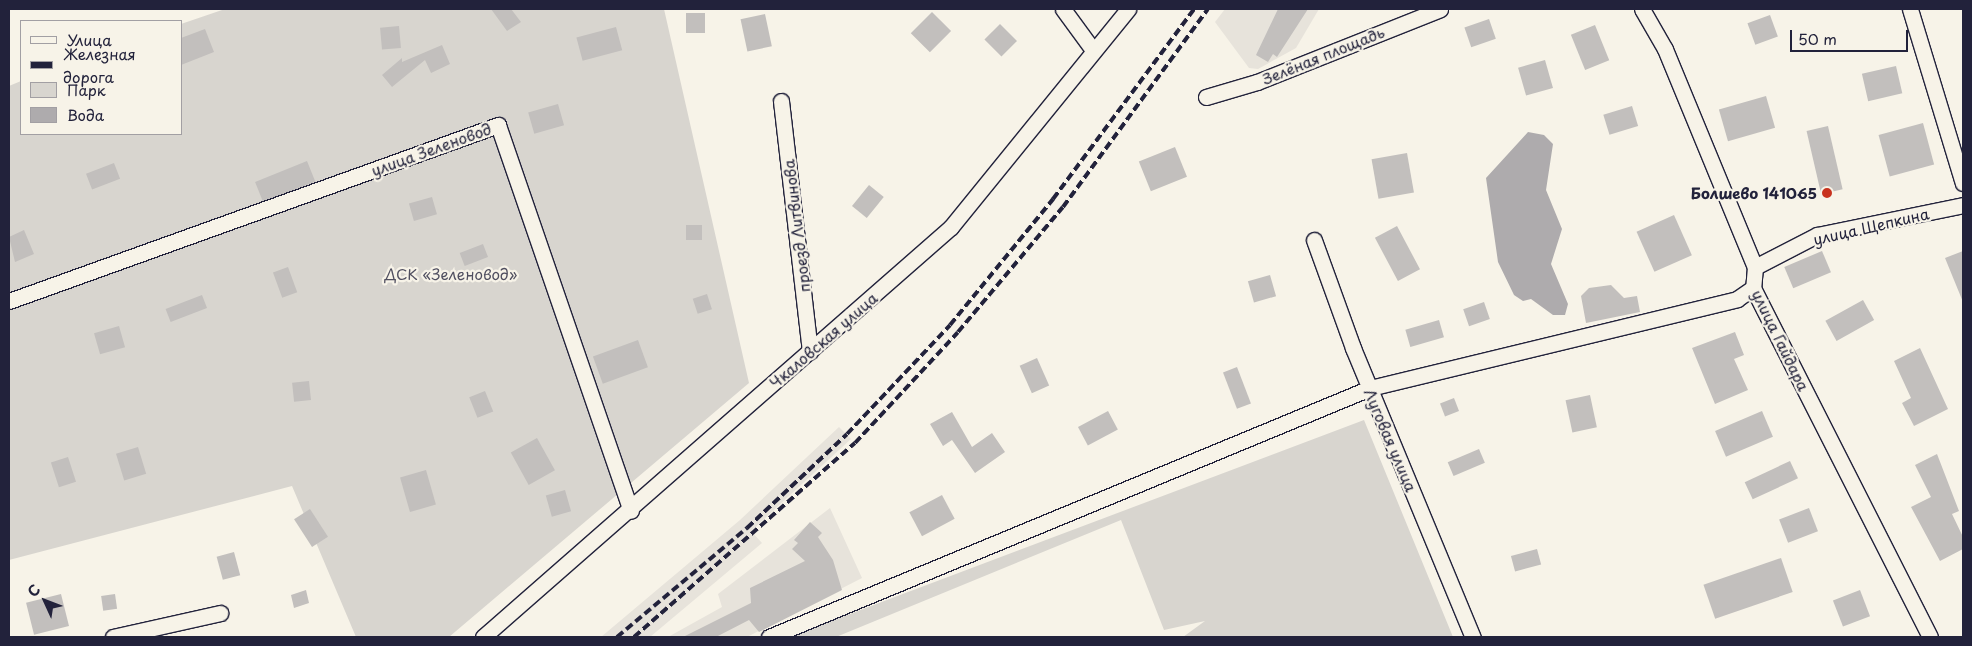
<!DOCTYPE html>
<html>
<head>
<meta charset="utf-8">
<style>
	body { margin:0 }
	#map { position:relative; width:1972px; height:646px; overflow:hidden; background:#f7f3e8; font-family:"Playpen Sans",sans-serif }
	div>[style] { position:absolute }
	.built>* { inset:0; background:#e7e3db }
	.green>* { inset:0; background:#d8d5cf }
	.water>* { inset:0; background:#aeabad }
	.building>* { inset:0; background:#c2bfbd; transform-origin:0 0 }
	.roads { filter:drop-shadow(1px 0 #22223b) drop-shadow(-1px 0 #22223b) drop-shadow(0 1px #22223b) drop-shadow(0 -1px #22223b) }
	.minor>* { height:15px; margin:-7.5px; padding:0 7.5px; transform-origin:7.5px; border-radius:7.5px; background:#f7f3e8 }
	.rail>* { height:4px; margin-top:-2px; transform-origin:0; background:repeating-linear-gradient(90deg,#22223b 0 8px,transparent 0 12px) }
	.dots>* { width:14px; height:14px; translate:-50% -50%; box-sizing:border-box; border:2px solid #f7f3e8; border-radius:50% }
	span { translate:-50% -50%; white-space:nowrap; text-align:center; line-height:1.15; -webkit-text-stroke:4.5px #f7f3e8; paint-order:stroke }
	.street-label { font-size:15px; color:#22223b }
	.poi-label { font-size:15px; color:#22223b; font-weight:700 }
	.right { translate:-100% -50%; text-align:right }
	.park-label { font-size:15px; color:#504f60 }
	.frame { position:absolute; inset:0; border:10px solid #22223b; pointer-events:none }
	.legend { position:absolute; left:20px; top:20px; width:162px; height:115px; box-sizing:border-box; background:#f7f3e8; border:1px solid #a29fa3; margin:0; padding:6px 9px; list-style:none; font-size:15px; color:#22223b }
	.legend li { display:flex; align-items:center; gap:10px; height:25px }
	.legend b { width:25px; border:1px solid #a29fa3 }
	.north { position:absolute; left:20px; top:576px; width:50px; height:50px; -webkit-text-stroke:4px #f7f3e8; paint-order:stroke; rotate:313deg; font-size:14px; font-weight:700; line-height:20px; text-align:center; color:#22223b }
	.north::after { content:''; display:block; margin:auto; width:18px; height:22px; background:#22223b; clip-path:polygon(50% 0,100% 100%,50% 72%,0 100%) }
	.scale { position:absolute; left:1790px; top:30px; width:118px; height:22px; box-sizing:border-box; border:2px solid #22223b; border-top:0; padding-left:6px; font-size:15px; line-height:18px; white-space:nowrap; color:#22223b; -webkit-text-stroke:4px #f7f3e8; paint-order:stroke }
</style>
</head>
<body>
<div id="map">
	<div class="built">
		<i style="clip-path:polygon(1225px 9px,1319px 9px,1296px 48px,1258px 69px,1249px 68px,1215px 22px)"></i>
		<i style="clip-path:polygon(839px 427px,851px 439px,751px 531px,762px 543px,650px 637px,601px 637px,740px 520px)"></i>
		<i style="clip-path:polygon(830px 508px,862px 578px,747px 637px,668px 637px,722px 607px,718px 594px)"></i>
	</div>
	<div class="green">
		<i style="clip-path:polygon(225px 9px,664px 9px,749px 383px,449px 637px,356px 637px,292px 486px,9px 560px,9px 86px,21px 81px,21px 134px,181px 134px,181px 24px)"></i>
		<i style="clip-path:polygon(1364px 420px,1453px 637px,1183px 637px,1205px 621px,1164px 630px,1121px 520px,836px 637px,789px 637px)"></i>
	</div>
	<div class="water">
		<i style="clip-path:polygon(1528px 132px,1544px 135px,1553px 144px,1546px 190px,1562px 229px,1551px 264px,1568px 304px,1565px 315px,1553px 315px,1531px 299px,1523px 301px,1514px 295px,1498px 262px,1486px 178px)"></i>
	</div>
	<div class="building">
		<i style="clip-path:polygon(491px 9px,511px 9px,521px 22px,507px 31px)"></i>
		<i style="clip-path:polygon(1278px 9px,1308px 9px,1277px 57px,1273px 54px,1268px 62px,1256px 55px)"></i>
		<i style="left:932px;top:12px;width:27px;height:30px;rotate:45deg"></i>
		<i style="left:686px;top:13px;width:19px;height:20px"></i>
		<i style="left:765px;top:14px;width:33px;height:25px;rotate:78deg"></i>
		<i style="left:1770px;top:15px;width:23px;height:24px;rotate:70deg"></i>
		<i style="left:1489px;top:19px;width:21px;height:26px;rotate:71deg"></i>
		<i style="left:1000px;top:24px;width:24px;height:22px;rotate:45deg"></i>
		<i style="left:1595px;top:25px;width:38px;height:26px;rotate:68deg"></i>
		<i style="left:399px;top:26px;width:22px;height:19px;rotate:85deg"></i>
		<i style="left:616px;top:27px;width:24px;height:41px;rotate:75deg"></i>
		<i style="clip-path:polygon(205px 29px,214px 52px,181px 65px,181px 38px)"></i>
		<i style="clip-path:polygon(442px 45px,450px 64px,431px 73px,425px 60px,392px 87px,382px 75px,402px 58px,402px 62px)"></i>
		<i style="left:1545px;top:60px;width:29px;height:28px;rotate:74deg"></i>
		<i style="left:1896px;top:66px;width:28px;height:35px;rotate:77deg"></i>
		<i style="left:1766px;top:96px;width:33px;height:49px;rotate:74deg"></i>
		<i style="left:558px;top:104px;width:22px;height:31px;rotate:74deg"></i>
		<i style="left:1632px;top:106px;width:21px;height:30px;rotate:73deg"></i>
		<i style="left:1923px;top:123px;width:43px;height:46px;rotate:75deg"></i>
		<i style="left:1828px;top:126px;width:65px;height:22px;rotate:77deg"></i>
		<i style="left:1175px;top:147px;width:32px;height:39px;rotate:68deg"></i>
		<i style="left:1407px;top:153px;width:40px;height:36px;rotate:80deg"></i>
		<i style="left:307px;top:161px;width:22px;height:56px;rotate:68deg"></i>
		<i style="left:114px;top:163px;width:17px;height:30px;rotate:69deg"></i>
		<i style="left:869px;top:185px;width:19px;height:27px;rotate:39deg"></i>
		<i style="left:432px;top:197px;width:18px;height:24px;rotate:74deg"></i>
		<i style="left:1674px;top:215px;width:44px;height:41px;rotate:66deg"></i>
		<i style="left:702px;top:225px;width:15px;height:16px;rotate:90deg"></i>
		<i style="left:1397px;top:226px;width:49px;height:25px;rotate:62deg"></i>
		<i style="clip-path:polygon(24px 230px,34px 254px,15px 262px,9px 237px)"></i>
		<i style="left:483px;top:244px;width:14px;height:25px;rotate:69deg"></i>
		<i style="left:1822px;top:251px;width:23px;height:41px;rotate:67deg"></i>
		<i style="clip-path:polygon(1963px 251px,1963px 302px,1945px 258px)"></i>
		<i style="left:288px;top:267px;width:27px;height:16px;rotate:70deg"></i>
		<i style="left:1270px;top:275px;width:22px;height:23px;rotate:74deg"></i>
		<i style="clip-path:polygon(1611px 285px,1624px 298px,1637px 296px,1640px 312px,1586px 323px,1581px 296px,1589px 288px)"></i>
		<i style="left:707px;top:294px;width:16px;height:15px;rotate:72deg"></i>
		<i style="left:202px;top:295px;width:14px;height:39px;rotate:69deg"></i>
		<i style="left:1863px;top:300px;width:23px;height:43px;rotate:61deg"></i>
		<i style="left:1484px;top:302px;width:18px;height:22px;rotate:71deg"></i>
		<i style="left:1439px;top:320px;width:18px;height:35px;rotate:74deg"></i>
		<i style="left:119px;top:326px;width:22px;height:26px;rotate:74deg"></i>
		<i style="clip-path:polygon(1735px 332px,1744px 355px,1734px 359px,1748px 390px,1715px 404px,1692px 348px)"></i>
		<i style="left:638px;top:340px;width:29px;height:48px;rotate:70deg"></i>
		<i style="clip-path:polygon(1920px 348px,1948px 409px,1914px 426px,1902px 403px,1911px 398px,1894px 361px)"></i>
		<i style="left:1037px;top:358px;width:30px;height:19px;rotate:66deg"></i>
		<i style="left:1237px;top:367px;width:39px;height:15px;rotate:69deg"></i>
		<i style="left:309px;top:381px;width:19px;height:17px;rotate:84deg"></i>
		<i style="left:485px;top:391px;width:22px;height:17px;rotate:68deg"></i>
		<i style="left:1590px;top:395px;width:33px;height:25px;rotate:78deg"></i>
		<i style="left:1454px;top:398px;width:14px;height:15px;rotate:69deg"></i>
		<i style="left:1108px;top:411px;width:21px;height:34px;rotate:62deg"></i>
		<i style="left:1762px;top:411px;width:28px;height:51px;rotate:67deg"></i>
		<i style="clip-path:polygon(952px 412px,972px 447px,992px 433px,1005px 452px,975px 473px,952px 440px,943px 446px,930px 424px)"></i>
		<i style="left:537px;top:438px;width:37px;height:30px;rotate:61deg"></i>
		<i style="left:138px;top:447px;width:28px;height:23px;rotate:73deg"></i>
		<i style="left:1479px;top:449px;width:15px;height:34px;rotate:67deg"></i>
		<i style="clip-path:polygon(1937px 454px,1959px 511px,1952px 514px,1963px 537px,1963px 549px,1940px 561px,1911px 507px,1931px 497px,1915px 465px)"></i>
		<i style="left:68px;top:457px;width:26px;height:18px;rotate:72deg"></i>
		<i style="left:1790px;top:461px;width:19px;height:50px;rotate:65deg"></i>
		<i style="left:426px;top:470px;width:36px;height:27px;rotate:74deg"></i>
		<i style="left:565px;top:490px;width:22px;height:20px;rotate:74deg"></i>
		<i style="left:942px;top:495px;width:27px;height:37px;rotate:62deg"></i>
		<i style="left:1809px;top:508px;width:25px;height:32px;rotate:69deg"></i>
		<i style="left:310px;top:509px;width:33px;height:19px;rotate:57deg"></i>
		<i style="clip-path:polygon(810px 522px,822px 533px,818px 537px,833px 560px,842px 590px,759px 632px,749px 620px,716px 637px,683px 637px,751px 603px,750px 588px,805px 561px,792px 549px,798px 543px,794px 540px)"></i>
		<i style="left:1537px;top:549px;width:16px;height:27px;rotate:75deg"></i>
		<i style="left:234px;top:552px;width:24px;height:18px;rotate:75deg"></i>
		<i style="left:1781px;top:558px;width:36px;height:82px;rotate:71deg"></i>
		<i style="clip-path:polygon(306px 590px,309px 603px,294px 608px,291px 595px)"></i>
		<i style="left:1860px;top:590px;width:28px;height:29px;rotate:69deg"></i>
		<i style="left:61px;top:594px;width:33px;height:36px;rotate:76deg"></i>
		<i style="left:115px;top:594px;width:15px;height:14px;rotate:82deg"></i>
	</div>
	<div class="roads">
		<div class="minor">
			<i style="left:1063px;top:9px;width:51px;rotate:53.8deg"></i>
			<i style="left:1642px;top:9px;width:46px;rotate:60.1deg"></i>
			<i style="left:1665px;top:49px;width:236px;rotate:67.6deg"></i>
			<i style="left:1755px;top:267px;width:21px;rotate:95deg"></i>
			<i style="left:1753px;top:288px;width:391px;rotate:63.1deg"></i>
			<i style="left:1910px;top:9px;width:182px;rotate:73.1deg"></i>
			<i style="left:1206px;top:97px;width:53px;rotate:-16.4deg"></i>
			<i style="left:1257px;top:82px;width:197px;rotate:-21.7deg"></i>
			<i style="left:781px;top:101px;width:252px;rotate:83.4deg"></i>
			<i style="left:1314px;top:240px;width:115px;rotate:70.1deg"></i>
			<i style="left:1353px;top:348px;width:313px;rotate:67.5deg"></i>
			<i style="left:1755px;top:267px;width:70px;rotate:-27.3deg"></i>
			<i style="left:1817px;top:235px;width:149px;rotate:-11.6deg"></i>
			<i style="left:9px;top:301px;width:520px;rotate:-19.79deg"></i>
			<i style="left:498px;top:125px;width:408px;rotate:71deg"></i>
			<i style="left:113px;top:637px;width:110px;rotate:-12.6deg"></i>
			<i style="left:483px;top:637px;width:622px;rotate:-41.22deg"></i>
			<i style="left:951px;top:227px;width:281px;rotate:-50.9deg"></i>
			<i style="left:769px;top:637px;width:651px;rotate:-22.5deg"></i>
			<i style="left:1370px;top:388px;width:378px;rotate:-13.6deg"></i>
			<i style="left:1737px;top:299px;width:19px;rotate:-35deg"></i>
		</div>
	</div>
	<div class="rail">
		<i style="left:617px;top:637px;width:170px;rotate:-40deg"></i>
		<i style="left:747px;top:528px;width:137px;rotate:-43.2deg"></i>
		<i style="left:847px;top:434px;width:150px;rotate:-46.6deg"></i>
		<i style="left:950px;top:325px;width:163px;rotate:-50.7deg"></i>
		<i style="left:1053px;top:199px;width:237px;rotate:-53.4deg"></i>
		<i style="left:634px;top:637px;width:294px;rotate:-41.3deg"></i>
		<i style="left:855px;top:443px;width:151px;rotate:-47.1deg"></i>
		<i style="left:958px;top:332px;width:163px;rotate:-50deg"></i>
		<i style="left:1063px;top:207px;width:245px;rotate:-53.8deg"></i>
	</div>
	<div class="dots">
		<i style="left:1827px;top:193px;background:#c8321e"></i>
	</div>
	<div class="street-label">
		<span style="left:1323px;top:55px;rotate:-22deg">Зелёная площадь</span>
		<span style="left:431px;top:149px;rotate:-20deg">улица Зеленовод</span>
		<span style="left:796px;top:226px;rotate:-97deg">проезд Литвинова</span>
		<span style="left:1871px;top:226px;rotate:-13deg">улица Щепкина</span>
		<span style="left:823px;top:340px;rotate:-41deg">Чкаловская улица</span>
		<span style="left:1781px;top:340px;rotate:64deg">улица Гайдара</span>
		<span style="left:1391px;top:440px;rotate:67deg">Луговая улица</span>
	</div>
	<div class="poi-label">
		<span class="right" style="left:1817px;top:193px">Болшево 141065</span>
	</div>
	<div class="park-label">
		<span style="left:451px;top:274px">ДСК «Зеленовод»</span>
	</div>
	<div class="frame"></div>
	<ul class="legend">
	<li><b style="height:6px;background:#f7f3e8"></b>Улица</li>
	<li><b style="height:6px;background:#22223b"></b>Железная дорога</li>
	<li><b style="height:14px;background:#d8d5cf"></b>Парк</li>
	<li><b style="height:14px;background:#aeabad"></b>Вода</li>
	</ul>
	<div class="north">С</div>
	<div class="scale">50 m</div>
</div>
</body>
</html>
